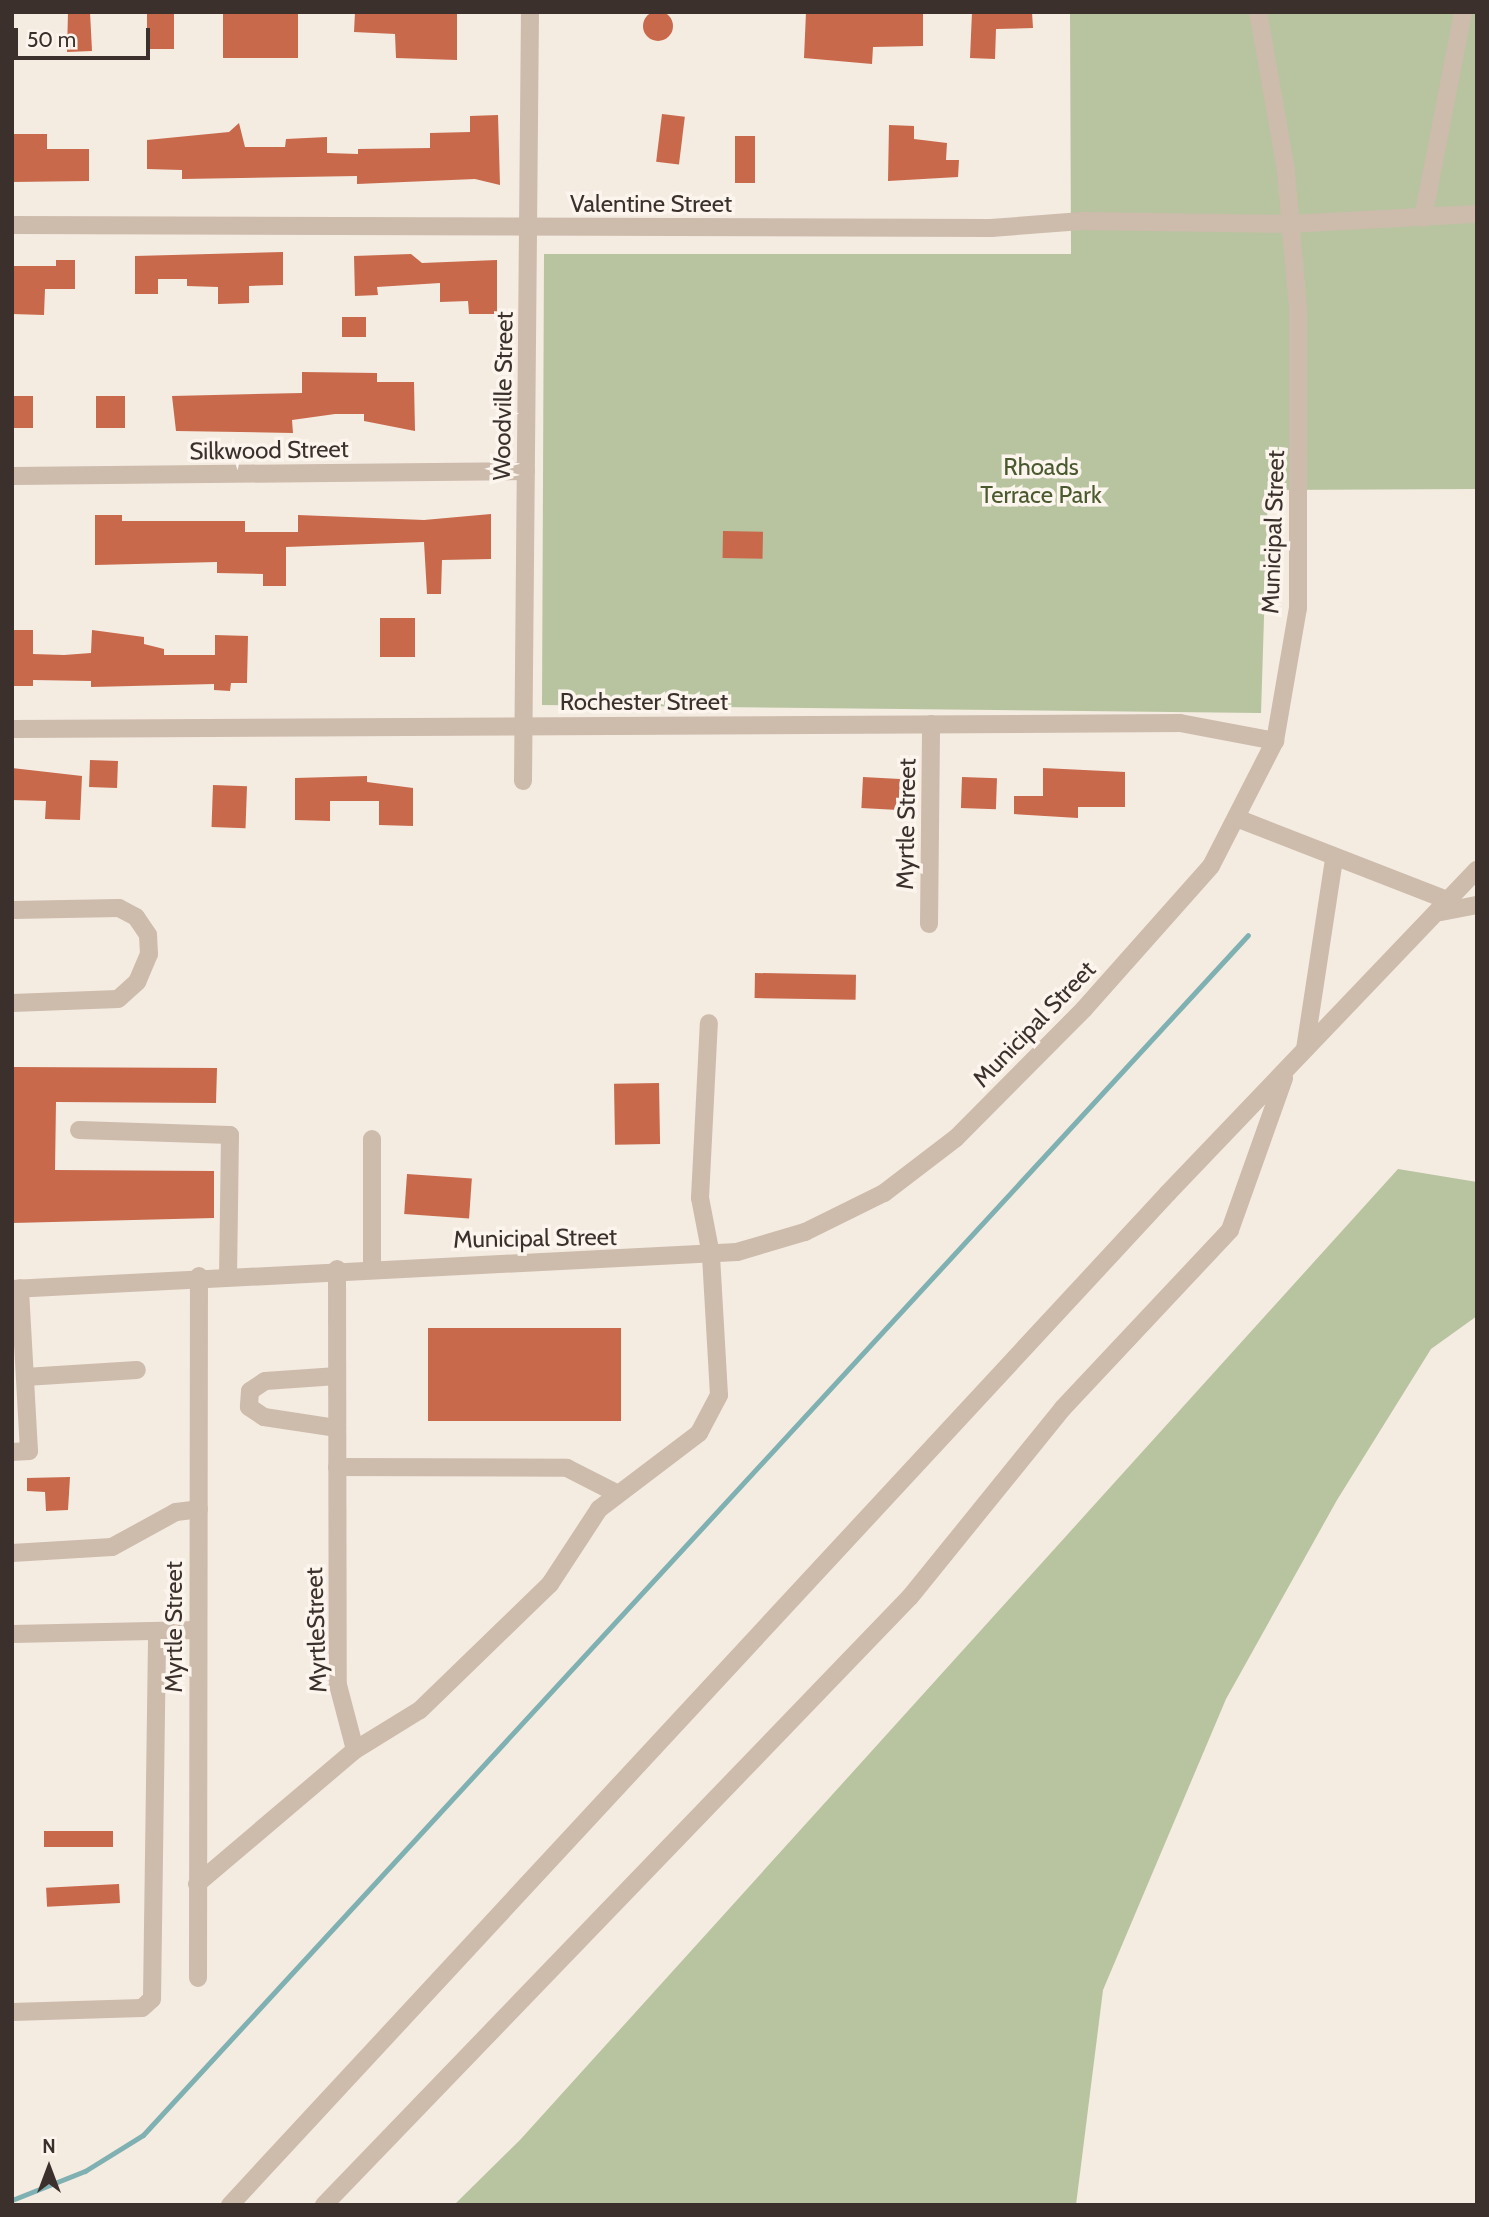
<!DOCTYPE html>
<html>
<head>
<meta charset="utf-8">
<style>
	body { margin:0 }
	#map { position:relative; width:1489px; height:2217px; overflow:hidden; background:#f4ebe1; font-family:Cabin,sans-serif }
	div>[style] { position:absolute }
	.green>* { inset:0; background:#b8c4a0 }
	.stream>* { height:5px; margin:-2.5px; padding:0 2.5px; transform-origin:2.5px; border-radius:2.5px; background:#7fb0b2 }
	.building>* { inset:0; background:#c8694b; transform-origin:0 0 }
	.round { border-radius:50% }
	.minor>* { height:18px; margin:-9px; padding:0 9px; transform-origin:9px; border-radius:9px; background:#cdbbac }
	span { translate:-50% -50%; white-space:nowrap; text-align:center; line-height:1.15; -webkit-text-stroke:7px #fbf5ee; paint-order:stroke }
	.street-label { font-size:24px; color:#3b302b }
	.park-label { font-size:24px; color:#4a5a2e }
	.frame { position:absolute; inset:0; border:14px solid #3b302b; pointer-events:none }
	.north { position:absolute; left:14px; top:2133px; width:70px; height:70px; -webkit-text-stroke:5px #fbf5ee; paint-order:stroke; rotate:0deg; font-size:19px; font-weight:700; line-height:28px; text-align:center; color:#3b302b }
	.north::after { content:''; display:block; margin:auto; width:24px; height:32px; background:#3b302b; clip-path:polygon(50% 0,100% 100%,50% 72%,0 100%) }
	.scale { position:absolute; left:14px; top:28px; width:136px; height:32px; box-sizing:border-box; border:4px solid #3b302b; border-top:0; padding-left:9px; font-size:21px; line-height:24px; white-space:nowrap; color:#3b302b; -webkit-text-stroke:5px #fbf5ee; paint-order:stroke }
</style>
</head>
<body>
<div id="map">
	<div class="green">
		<i style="clip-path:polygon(1070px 12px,1477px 12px,1477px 489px,1268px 490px,1261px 713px,542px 705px,544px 254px,1071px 254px)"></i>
		<i style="clip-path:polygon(1398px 1169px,1477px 1182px,1477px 1316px,1431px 1349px,1337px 1500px,1226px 1699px,1103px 1990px,1076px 2205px,454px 2205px,520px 2140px)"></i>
	</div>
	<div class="stream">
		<i style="left:12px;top:2200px;width:79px;rotate:-21.7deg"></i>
		<i style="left:85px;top:2171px;width:68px;rotate:-31.8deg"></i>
		<i style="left:143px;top:2135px;width:1631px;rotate:-47.36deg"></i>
	</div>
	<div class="building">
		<i class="round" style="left:643px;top:11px;width:30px;height:30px"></i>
		<i style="clip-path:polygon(68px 12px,90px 12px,92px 51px,67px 52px)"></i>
		<i style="left:147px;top:12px;width:27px;height:37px"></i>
		<i style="clip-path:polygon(355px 12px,457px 12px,457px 60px,396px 58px,395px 34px,354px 32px)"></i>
		<i style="clip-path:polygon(806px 12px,923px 12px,923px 46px,873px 47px,872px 64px,804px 58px)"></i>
		<i style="clip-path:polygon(972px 12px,1032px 12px,1033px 28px,996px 29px,995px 59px,970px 58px)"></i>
		<i style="left:223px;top:14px;width:75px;height:44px"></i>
		<i style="left:662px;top:114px;width:23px;height:48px;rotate:7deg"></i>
		<i style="clip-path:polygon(498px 115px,500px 185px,475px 179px,357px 184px,357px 176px,182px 179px,182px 170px,147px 169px,147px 140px,229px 132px,239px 123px,245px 147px,285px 147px,286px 139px,327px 137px,327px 153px,358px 154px,358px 149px,430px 148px,430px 133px,470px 132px,470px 116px)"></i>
		<i style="clip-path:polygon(889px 125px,914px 126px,914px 139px,947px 143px,946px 160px,959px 160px,958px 177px,888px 181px)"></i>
		<i style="clip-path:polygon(12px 134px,47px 134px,47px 149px,89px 149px,89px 181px,12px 182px)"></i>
		<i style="left:735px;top:136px;width:20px;height:47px"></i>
		<i style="clip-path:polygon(283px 252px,283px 285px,249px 286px,249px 303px,218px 304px,218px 287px,187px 286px,187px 279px,158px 279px,158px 294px,135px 294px,135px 256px)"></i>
		<i style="clip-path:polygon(411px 254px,422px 263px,497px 260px,497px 314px,469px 314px,468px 301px,440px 302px,440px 283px,377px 287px,378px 295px,355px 296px,354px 256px)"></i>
		<i style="clip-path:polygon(56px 260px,75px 260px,75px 289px,45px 289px,44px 315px,12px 314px,12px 266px,56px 266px)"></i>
		<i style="left:342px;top:317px;width:24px;height:20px"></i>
		<i style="clip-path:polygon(302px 372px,377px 373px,377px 382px,414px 382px,415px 431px,364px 421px,364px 414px,335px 414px,292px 420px,293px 433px,176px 431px,172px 396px,302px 393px)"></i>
		<i style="left:12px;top:396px;width:21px;height:32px"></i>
		<i style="left:96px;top:396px;width:29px;height:32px"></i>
		<i style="clip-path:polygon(491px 514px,491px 559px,442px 560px,441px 594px,427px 594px,424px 542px,286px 547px,286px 586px,263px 586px,263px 574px,217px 573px,217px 562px,95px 565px,95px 515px,122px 515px,122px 521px,245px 521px,245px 532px,298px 532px,298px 515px,424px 520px)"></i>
		<i style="left:723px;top:531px;width:40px;height:27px;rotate:1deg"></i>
		<i style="left:380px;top:618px;width:35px;height:39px"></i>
		<i style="clip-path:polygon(12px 630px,33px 630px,33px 654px,64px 655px,91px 653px,92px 630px,144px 637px,144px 644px,164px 649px,164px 655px,215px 655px,215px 635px,248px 636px,247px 683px,231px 683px,230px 691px,214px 690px,214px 684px,91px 687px,91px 681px,33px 680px,33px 686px,12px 686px)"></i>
		<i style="left:90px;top:760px;width:28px;height:27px;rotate:2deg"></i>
		<i style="clip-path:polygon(12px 768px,82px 776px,80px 820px,45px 819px,46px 801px,12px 800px)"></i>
		<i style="clip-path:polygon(1043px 768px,1125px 772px,1125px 807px,1078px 807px,1078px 818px,1014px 814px,1014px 796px,1043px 796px)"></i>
		<i style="clip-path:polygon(367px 776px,367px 782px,413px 788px,413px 826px,379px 825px,379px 801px,330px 801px,330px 821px,295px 820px,295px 778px)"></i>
		<i style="left:863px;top:777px;width:37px;height:31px;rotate:3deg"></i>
		<i style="left:962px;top:777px;width:35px;height:31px;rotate:2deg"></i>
		<i style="left:213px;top:785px;width:34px;height:42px;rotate:2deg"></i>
		<i style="left:755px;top:973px;width:101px;height:25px;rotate:1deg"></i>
		<i style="clip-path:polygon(12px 1067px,217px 1068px,216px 1103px,56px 1102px,55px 1170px,214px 1171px,214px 1218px,12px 1223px)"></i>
		<i style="left:659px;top:1083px;width:61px;height:45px;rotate:89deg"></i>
		<i style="left:407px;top:1174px;width:65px;height:40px;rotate:4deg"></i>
		<i style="left:428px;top:1328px;width:193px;height:93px"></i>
		<i style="clip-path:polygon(70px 1477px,68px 1510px,46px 1511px,45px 1492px,27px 1491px,27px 1478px)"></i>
		<i style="left:113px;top:1831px;width:16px;height:69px;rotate:90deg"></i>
		<i style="left:119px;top:1884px;width:19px;height:73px;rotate:87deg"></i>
	</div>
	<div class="minor">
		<i style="left:1423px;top:218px;width:210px;rotate:-79deg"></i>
		<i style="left:12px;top:225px;width:979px;rotate:0.18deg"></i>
		<i style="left:991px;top:228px;width:91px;rotate:-4.4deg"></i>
		<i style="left:1082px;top:221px;width:208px;rotate:0.8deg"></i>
		<i style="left:1290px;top:224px;width:187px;rotate:-3.1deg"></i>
		<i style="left:12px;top:476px;width:514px;rotate:-0.56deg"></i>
		<i style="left:12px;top:729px;width:1168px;rotate:-0.29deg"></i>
		<i style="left:1180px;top:723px;width:97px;rotate:10.7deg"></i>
		<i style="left:523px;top:781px;width:769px;rotate:-89.48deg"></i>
		<i style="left:1239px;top:819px;width:225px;rotate:21.3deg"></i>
		<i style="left:12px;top:910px;width:107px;rotate:-1.1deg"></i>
		<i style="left:119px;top:908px;width:19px;rotate:28deg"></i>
		<i style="left:136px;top:917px;width:22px;rotate:56deg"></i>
		<i style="left:148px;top:935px;width:19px;rotate:87deg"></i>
		<i style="left:149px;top:954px;width:30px;rotate:113deg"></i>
		<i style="left:137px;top:982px;width:25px;rotate:138deg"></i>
		<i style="left:118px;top:999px;width:106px;rotate:177.8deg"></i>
		<i style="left:1441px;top:912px;width:37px;rotate:-11deg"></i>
		<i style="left:929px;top:924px;width:200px;rotate:-89.4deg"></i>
		<i style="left:1305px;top:1049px;width:192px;rotate:-81.3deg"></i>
		<i style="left:79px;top:1130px;width:151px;rotate:1.9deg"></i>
		<i style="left:230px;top:1135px;width:140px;rotate:90.8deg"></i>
		<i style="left:372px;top:1139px;width:128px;rotate:90deg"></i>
		<i style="left:337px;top:1269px;width:416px;rotate:89.9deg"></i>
		<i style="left:338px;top:1685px;width:67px;rotate:75.3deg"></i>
		<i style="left:12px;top:1289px;width:726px;rotate:-2.92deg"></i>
		<i style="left:737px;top:1252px;width:71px;rotate:-16.4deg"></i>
		<i style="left:805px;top:1232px;width:88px;rotate:-26.3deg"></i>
		<i style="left:884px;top:1193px;width:91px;rotate:-37.4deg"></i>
		<i style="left:956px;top:1138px;width:182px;rotate:-45.2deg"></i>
		<i style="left:1084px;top:1009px;width:191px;rotate:-48.4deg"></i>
		<i style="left:1211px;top:866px;width:140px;rotate:-62.9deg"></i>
		<i style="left:1275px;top:741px;width:135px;rotate:-80.2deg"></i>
		<i style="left:1298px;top:608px;width:300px;rotate:-90deg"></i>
		<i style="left:1298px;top:308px;width:139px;rotate:-95deg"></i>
		<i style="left:1286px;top:170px;width:160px;rotate:-100deg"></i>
		<i style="left:337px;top:1376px;width:72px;rotate:176deg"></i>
		<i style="left:265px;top:1381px;width:18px;rotate:146deg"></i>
		<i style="left:250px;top:1391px;width:16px;rotate:94deg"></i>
		<i style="left:249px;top:1407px;width:18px;rotate:34deg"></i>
		<i style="left:264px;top:1417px;width:74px;rotate:8.6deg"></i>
		<i style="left:25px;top:1377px;width:112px;rotate:-3.6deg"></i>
		<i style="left:12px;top:1452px;width:17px;rotate:-3deg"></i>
		<i style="left:29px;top:1451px;width:163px;rotate:-93.2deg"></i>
		<i style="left:337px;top:1467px;width:230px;rotate:0.2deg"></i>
		<i style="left:567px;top:1468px;width:57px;rotate:27deg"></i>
		<i style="left:12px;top:1553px;width:100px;rotate:-3.4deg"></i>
		<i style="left:112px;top:1547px;width:73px;rotate:-28.7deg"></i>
		<i style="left:176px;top:1512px;width:23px;rotate:-7deg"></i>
		<i style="left:12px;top:1634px;width:186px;rotate:-1.2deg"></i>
		<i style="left:197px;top:1884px;width:207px;rotate:-40.3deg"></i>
		<i style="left:355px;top:1750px;width:76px;rotate:-31.6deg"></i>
		<i style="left:420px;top:1710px;width:181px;rotate:-44.1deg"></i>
		<i style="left:550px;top:1584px;width:90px;rotate:-56.8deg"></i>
		<i style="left:599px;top:1509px;width:126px;rotate:-37.2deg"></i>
		<i style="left:699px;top:1433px;width:43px;rotate:-62.2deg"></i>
		<i style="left:719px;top:1395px;width:140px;rotate:-93.3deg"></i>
		<i style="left:711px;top:1255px;width:58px;rotate:-100.9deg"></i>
		<i style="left:700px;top:1198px;width:175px;rotate:-87.1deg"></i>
		<i style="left:198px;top:1978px;width:702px;rotate:-89.92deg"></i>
		<i style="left:12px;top:2012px;width:130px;rotate:-1.8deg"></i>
		<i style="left:142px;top:2008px;width:13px;rotate:-42deg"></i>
		<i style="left:152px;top:1999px;width:368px;rotate:-89.2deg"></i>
		<i style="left:230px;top:2205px;width:1380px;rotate:-47.17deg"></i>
		<i style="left:1168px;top:1193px;width:447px;rotate:-46.3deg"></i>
		<i style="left:324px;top:2205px;width:844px;rotate:-46.06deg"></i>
		<i style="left:910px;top:1597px;width:243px;rotate:-51deg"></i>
		<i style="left:1063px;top:1408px;width:244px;rotate:-46.8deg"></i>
		<i style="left:1230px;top:1230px;width:161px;rotate:-70.4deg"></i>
	</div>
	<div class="street-label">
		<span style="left:651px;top:204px">Valentine Street</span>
		<span style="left:503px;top:396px;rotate:-89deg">Woodville Street</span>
		<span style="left:269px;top:450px;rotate:-1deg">Silkwood Street</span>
		<span style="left:1273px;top:532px;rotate:-88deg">Municipal Street</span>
		<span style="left:644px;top:702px">Rochester Street</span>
		<span style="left:906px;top:824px;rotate:-89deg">Myrtle Street</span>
		<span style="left:1034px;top:1024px;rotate:-46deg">Municipal Street</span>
		<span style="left:535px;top:1238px;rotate:-1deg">Municipal Street</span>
		<span style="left:174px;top:1627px;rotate:-90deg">Myrtle Street</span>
		<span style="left:316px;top:1630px;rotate:-92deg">MyrtleStreet</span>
	</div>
	<div class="park-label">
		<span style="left:1041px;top:481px">Rhoads<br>Terrace Park</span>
	</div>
	<div class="frame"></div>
	<div class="north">N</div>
	<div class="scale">50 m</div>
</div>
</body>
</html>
